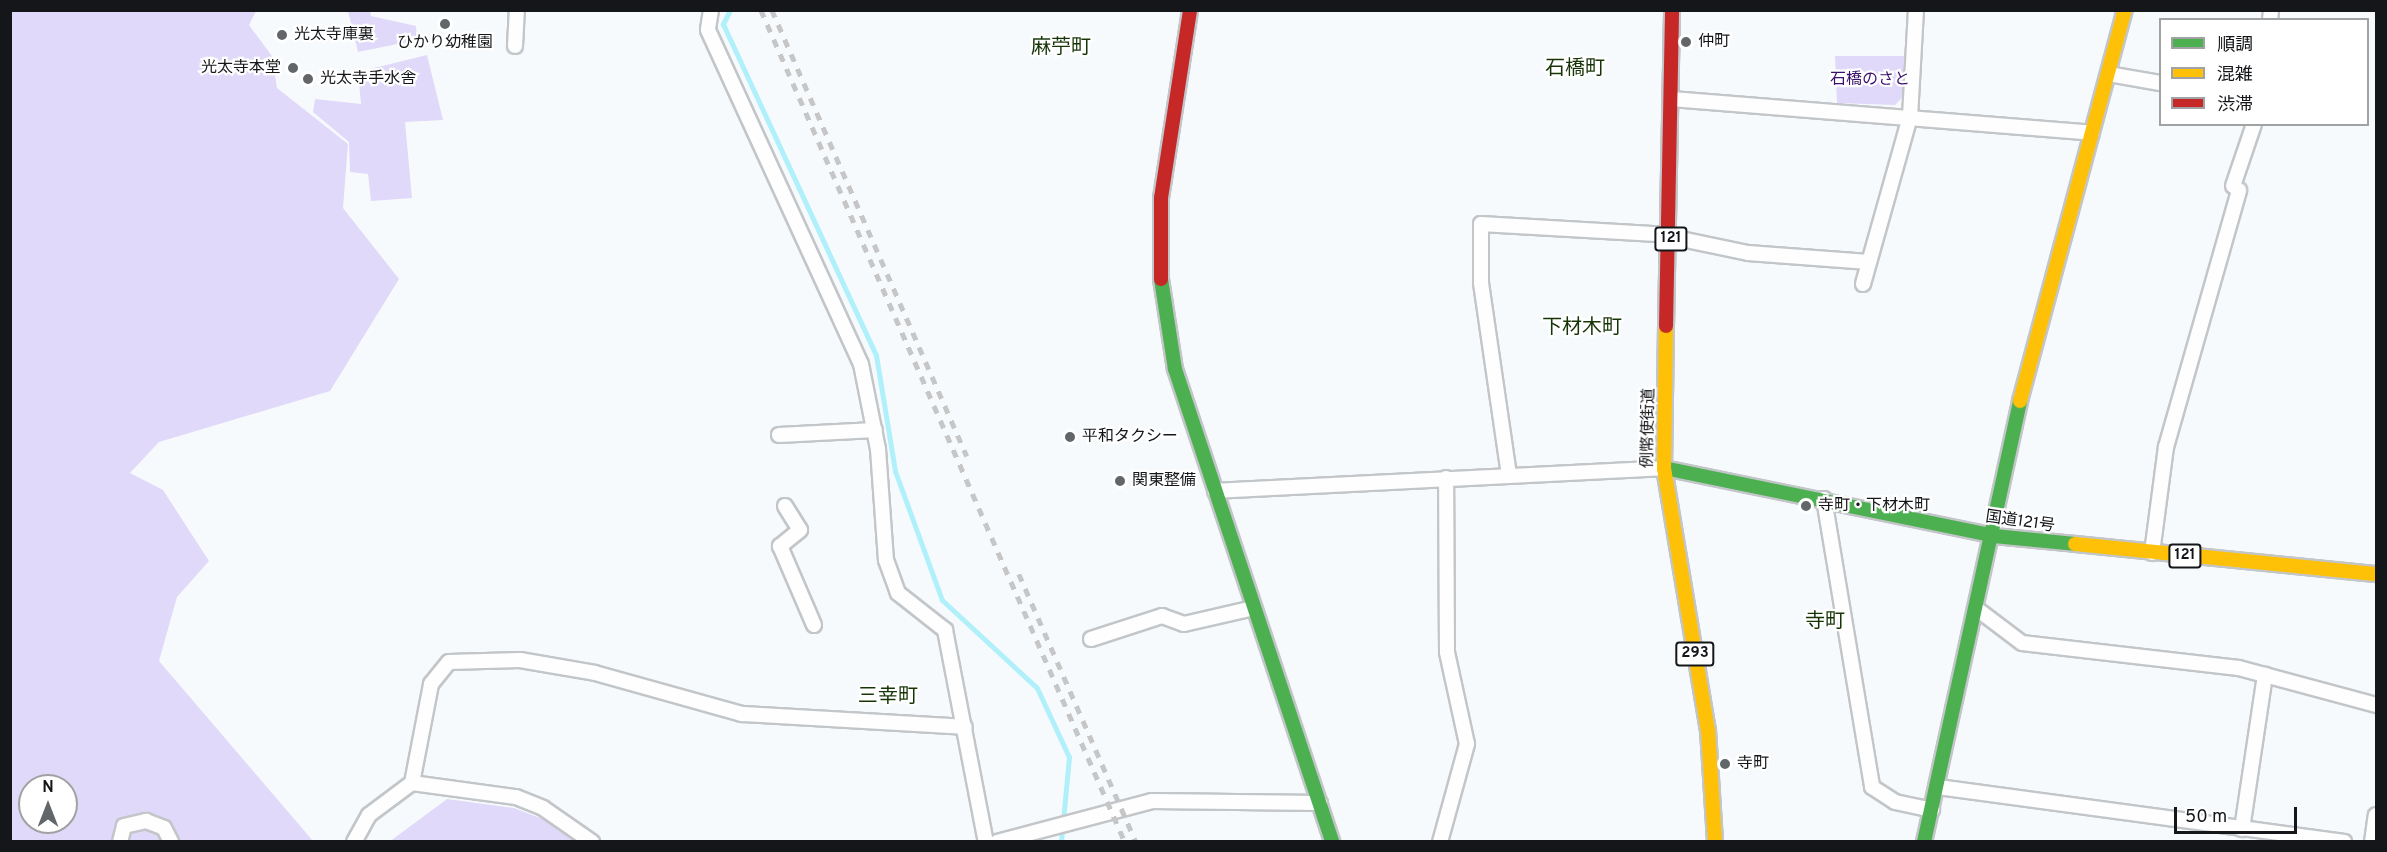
<!DOCTYPE html>
<html>
<head>
<meta charset="utf-8">
<style>
	body { margin:0 }
	#map { position:relative; width:2387px; height:852px; overflow:hidden; background:#f7fafd; font-family:Overpass,"Noto Sans JP",sans-serif }
	div>[style] { position:absolute }
	.green>* { inset:0; background:#e0d9f9 }
	.stream>* { height:5px; margin:-2.5px; padding:0 2.5px; transform-origin:2.5px; border-radius:2.5px; background:#b0f0fa }
	.roads { filter:drop-shadow(2px 0 #c3c6c9) drop-shadow(-2px 0 #c3c6c9) drop-shadow(0 2px #c3c6c9) drop-shadow(0 -2px #c3c6c9) }
	.street>* { height:14px; margin:-7px; padding:0 7px; transform-origin:7px; border-radius:7px; background:#fefeff }
	.fast>* { height:14px; margin:-7px; padding:0 7px; transform-origin:7px; border-radius:7px; background:#4caf50 }
	.slow>* { height:14px; margin:-7px; padding:0 7px; transform-origin:7px; border-radius:7px; background:#ffc107 }
	.jam>* { height:14px; margin:-7px; padding:0 7px; transform-origin:7px; border-radius:7px; background:#c62828 }
	.rail>* { height:4.5px; margin-top:-2.25px; transform-origin:0; background:repeating-linear-gradient(90deg,#c6c6c7 0 8px,transparent 0 16px) }
	.dots>* { width:16px; height:16px; translate:-50% -50%; box-sizing:border-box; border:3px solid #fff; border-radius:50% }
	span { translate:-50% -50%; white-space:nowrap; text-align:center; line-height:1.15; -webkit-text-stroke:4.5px #fff; paint-order:stroke }
	.shield-label span { padding:2px 4px; background:#fff; border:2px solid; border-radius:4px; -webkit-text-stroke-width:0 }
	.shield-label { font-size:15px; color:#141619; font-weight:700 }
	.poi-label { font-size:16px; color:#141619 }
	.left { translate:0 -50%; text-align:left }
	.right { translate:-100% -50%; text-align:right }
	.park-label { font-size:16px; color:#3b126b }
	.street-label { font-size:16px; color:#141619 }
	.quarter-label { font-size:20px; color:#163406 }
	.frame { position:absolute; inset:0; border:12px solid #141619; pointer-events:none }
	.legend { position:absolute; left:2159px; top:18px; width:210px; height:108px; box-sizing:border-box; background:#fff; border:2px solid #a1a2a3; margin:0; padding:8px 10px; list-style:none; font-size:18px; color:#141619 }
	.legend li { display:flex; align-items:center; gap:12px; height:30px }
	.legend b { width:30px; border:2px solid #a1a2a3 }
	.north { position:absolute; left:18px; top:774px; width:60px; height:60px; box-sizing:border-box; background:#fff; border:2px solid #a1a2a3; border-radius:50%; rotate:0deg; font-size:16px; font-weight:700; line-height:24px; text-align:center; color:#141619 }
	.north::after { content:''; display:block; margin:auto; width:21px; height:27px; background:#636669; clip-path:polygon(50% 0,100% 100%,50% 72%,0 100%) }
	.scale { position:absolute; left:2174px; top:807px; width:123px; height:27px; box-sizing:border-box; border:3px solid #141619; border-top:0; padding-left:8px; font-size:18px; line-height:21px; white-space:nowrap; color:#141619; -webkit-text-stroke:4px #fff; paint-order:stroke }
</style>
</head>
<body>
<div id="map">
	<div class="green">
		<i style="clip-path:polygon(evenodd,10px 11px,256px 11px,249px 25px,272px 56px,277px 88px,348px 144px,343px 208px,399px 279px,330px 391px,159px 442px,130px 473px,163px 490px,209px 561px,177px 597px,159px 661px,313px 841px,11px 841px,10px 11px,30px 786px,66px 786px,66px 822px,30px 822px,30px 786px)"></i>
		<i style="clip-path:polygon(348px 11px,370px 11px,371px 16px,416px 26px,417px 40px,358px 52px)"></i>
		<i style="clip-path:polygon(427px 55px,443px 120px,405px 122px,412px 198px,371px 201px,368px 174px,350px 172px,349px 142px,313px 112px,315px 99px,361px 104px,358px 72px)"></i>
		<i style="clip-path:polygon(1835px 56px,1904px 56px,1903px 97px,1895px 105px,1837px 103px)"></i>
		<i style="clip-path:polygon(447px 799px,514px 808px,553px 823px,579px 841px,389px 842px)"></i>
	</div>
	<div class="stream">
		<i style="left:730px;top:10px;width:16px;rotate:117deg"></i>
		<i style="left:723px;top:24px;width:365px;rotate:65.2deg"></i>
		<i style="left:876px;top:355px;width:118px;rotate:80.7deg"></i>
		<i style="left:895px;top:471px;width:137px;rotate:70deg"></i>
		<i style="left:942px;top:600px;width:129px;rotate:42.8deg"></i>
		<i style="left:1037px;top:688px;width:76px;rotate:65.1deg"></i>
		<i style="left:1069px;top:757px;width:85px;rotate:95.4deg"></i>
	</div>
	<div class="roads">
		<div class="street">
			<i style="left:711px;top:10px;width:20px;rotate:99deg"></i>
			<i style="left:708px;top:30px;width:367px;rotate:65.4deg"></i>
			<i style="left:861px;top:364px;width:87px;rotate:78.7deg"></i>
			<i style="left:878px;top:449px;width:111px;rotate:85.9deg"></i>
			<i style="left:886px;top:560px;width:35px;rotate:70deg"></i>
			<i style="left:898px;top:593px;width:60px;rotate:38.2deg"></i>
			<i style="left:945px;top:630px;width:216px;rotate:79.1deg"></i>
			<i style="left:2270px;top:20px;width:10px;rotate:-84deg"></i>
			<i style="left:515px;top:46px;width:36px;rotate:-87deg"></i>
			<i style="left:2109px;top:74px;width:52px;rotate:10deg"></i>
			<i style="left:1672px;top:99px;width:421px;rotate:4.6deg"></i>
			<i style="left:2233px;top:186px;width:65px;rotate:-71.3deg"></i>
			<i style="left:1863px;top:284px;width:173px;rotate:-74.3deg"></i>
			<i style="left:1910px;top:117px;width:107px;rotate:-86.8deg"></i>
			<i style="left:779px;top:435px;width:96px;rotate:-3deg"></i>
			<i style="left:1509px;top:475px;width:195px;rotate:-98.3deg"></i>
			<i style="left:1481px;top:282px;width:58px;rotate:-90deg"></i>
			<i style="left:1481px;top:224px;width:176px;rotate:3.3deg"></i>
			<i style="left:1657px;top:234px;width:93px;rotate:11.8deg"></i>
			<i style="left:1748px;top:253px;width:121px;rotate:4.3deg"></i>
			<i style="left:1215px;top:491px;width:450px;rotate:-2.9deg"></i>
			<i style="left:1824px;top:499px;width:292px;rotate:80.5deg"></i>
			<i style="left:1872px;top:787px;width:27px;rotate:33deg"></i>
			<i style="left:1895px;top:802px;width:38px;rotate:12deg"></i>
			<i style="left:785px;top:506px;width:28px;rotate:58deg"></i>
			<i style="left:800px;top:530px;width:26px;rotate:141deg"></i>
			<i style="left:780px;top:546px;width:86px;rotate:66.7deg"></i>
			<i style="left:2152px;top:553px;width:107px;rotate:-82.5deg"></i>
			<i style="left:2166px;top:447px;width:267px;rotate:-74.1deg"></i>
			<i style="left:1977px;top:609px;width:56px;rotate:37.1deg"></i>
			<i style="left:2022px;top:643px;width:218px;rotate:6.6deg"></i>
			<i style="left:2239px;top:668px;width:142px;rotate:15.1deg"></i>
			<i style="left:1091px;top:639px;width:75px;rotate:-17.9deg"></i>
			<i style="left:1162px;top:616px;width:23px;rotate:20deg"></i>
			<i style="left:1184px;top:624px;width:72px;rotate:-12.9deg"></i>
			<i style="left:412px;top:783px;width:105px;rotate:7.7deg"></i>
			<i style="left:516px;top:797px;width:29px;rotate:22deg"></i>
			<i style="left:543px;top:808px;width:60px;rotate:34.8deg"></i>
			<i style="left:1938px;top:787px;width:410px;rotate:7.7deg"></i>
			<i style="left:2242px;top:829px;width:156px;rotate:-81.5deg"></i>
			<i style="left:120px;top:842px;width:16px;rotate:-76deg"></i>
			<i style="left:124px;top:826px;width:23px;rotate:-13deg"></i>
			<i style="left:146px;top:821px;width:19px;rotate:21deg"></i>
			<i style="left:164px;top:828px;width:16px;rotate:63deg"></i>
			<i style="left:354px;top:842px;width:31px;rotate:-61deg"></i>
			<i style="left:369px;top:815px;width:54px;rotate:-36.7deg"></i>
			<i style="left:412px;top:783px;width:101px;rotate:-79.1deg"></i>
			<i style="left:431px;top:684px;width:28px;rotate:-51deg"></i>
			<i style="left:449px;top:662px;width:71px;rotate:-1.6deg"></i>
			<i style="left:520px;top:660px;width:76px;rotate:9.8deg"></i>
			<i style="left:595px;top:673px;width:153px;rotate:15.6deg"></i>
			<i style="left:742px;top:714px;width:223px;rotate:3.3deg"></i>
			<i style="left:997px;top:842px;width:160px;rotate:-14.8deg"></i>
			<i style="left:1152px;top:801px;width:168px;rotate:0.7deg"></i>
			<i style="left:1440px;top:842px;width:102px;rotate:-74.6deg"></i>
			<i style="left:1467px;top:744px;width:94px;rotate:-102.3deg"></i>
			<i style="left:1447px;top:652px;width:174px;rotate:-90.3deg"></i>
			<i style="left:2372px;top:842px;width:27px;rotate:-82deg"></i>
		</div>
		<div class="fast">
			<i style="left:1161px;top:279px;width:91px;rotate:81.2deg"></i>
			<i style="left:1175px;top:369px;width:498px;rotate:71.6deg"></i>
			<i style="left:1664px;top:468px;width:337px;rotate:11.6deg"></i>
			<i style="left:1994px;top:536px;width:81px;rotate:5.6deg"></i>
			<i style="left:1924px;top:842px;width:451px;rotate:-77.7deg"></i>
		</div>
		<div class="slow">
			<i style="left:1666px;top:326px;width:142px;rotate:90.8deg"></i>
			<i style="left:1664px;top:468px;width:266px;rotate:80.5deg"></i>
			<i style="left:1708px;top:730px;width:112px;rotate:86.4deg"></i>
			<i style="left:2020px;top:401px;width:405px;rotate:-75deg"></i>
			<i style="left:2075px;top:544px;width:302px;rotate:5.7deg"></i>
		</div>
		<div class="jam">
			<i style="left:1161px;top:279px;width:81px;rotate:-90deg"></i>
			<i style="left:1161px;top:198px;width:190px;rotate:-81.2deg"></i>
			<i style="left:1666px;top:326px;width:316px;rotate:-88.9deg"></i>
		</div>
	</div>
	<div class="rail">
		<i style="left:761px;top:10px;width:908px;rotate:66.37deg"></i>
		<i style="left:772px;top:10px;width:487px;rotate:66.4deg"></i>
		<i style="left:1019px;top:574px;width:292px;rotate:66.4deg"></i>
	</div>
	<div class="dots">
		<i style="left:445px;top:24px;background:#636669"></i>
		<i style="left:282px;top:35px;background:#636669"></i>
		<i style="left:1686px;top:42px;background:#636669"></i>
		<i style="left:293px;top:68px;background:#636669"></i>
		<i style="left:308px;top:79px;background:#636669"></i>
		<i style="left:1070px;top:437px;background:#636669"></i>
		<i style="left:1120px;top:481px;background:#636669"></i>
		<i style="left:1806px;top:506px;background:#636669"></i>
		<i style="left:1725px;top:764px;background:#636669"></i>
	</div>
	<div class="shield-label">
		<span style="left:1671px;top:239px">121</span>
		<span style="left:2185px;top:556px">121</span>
		<span style="left:1695px;top:654px">293</span>
	</div>
	<div class="poi-label">
		<span class="left" style="left:294px;top:35px">光太寺庫裏</span>
		<span class="left" style="left:1698px;top:42px">仲町</span>
		<span style="left:445px;top:43px">ひかり幼稚園</span>
		<span class="right" style="left:281px;top:68px">光太寺本堂</span>
		<span class="left" style="left:320px;top:79px">光太寺手水舎</span>
		<span class="left" style="left:1082px;top:437px">平和タクシー</span>
		<span class="left" style="left:1132px;top:481px">関東整備</span>
		<span class="left" style="left:1818px;top:506px">寺町・下材木町</span>
		<span class="left" style="left:1737px;top:764px">寺町</span>
	</div>
	<div class="park-label">
		<span style="left:1870px;top:80px">石橋のさと</span>
	</div>
	<div class="street-label">
		<span style="left:1649px;top:428px;rotate:-89deg">例幣使街道</span>
		<span style="left:2020px;top:522px;rotate:8deg">国道121号</span>
	</div>
	<div class="quarter-label">
		<span style="left:1061px;top:48px">麻苧町</span>
		<span style="left:1575px;top:69px">石橋町</span>
		<span style="left:1582px;top:328px">下材木町</span>
		<span style="left:1825px;top:622px">寺町</span>
		<span style="left:888px;top:697px">三幸町</span>
	</div>
	<div class="frame"></div>
	<ul class="legend">
	<li><b style="height:8px;background:#4caf50"></b>順調</li>
	<li><b style="height:8px;background:#ffc107"></b>混雑</li>
	<li><b style="height:8px;background:#c62828"></b>渋滞</li>
	</ul>
	<div class="north">N</div>
	<div class="scale">50 m</div>
</div>
</body>
</html>
